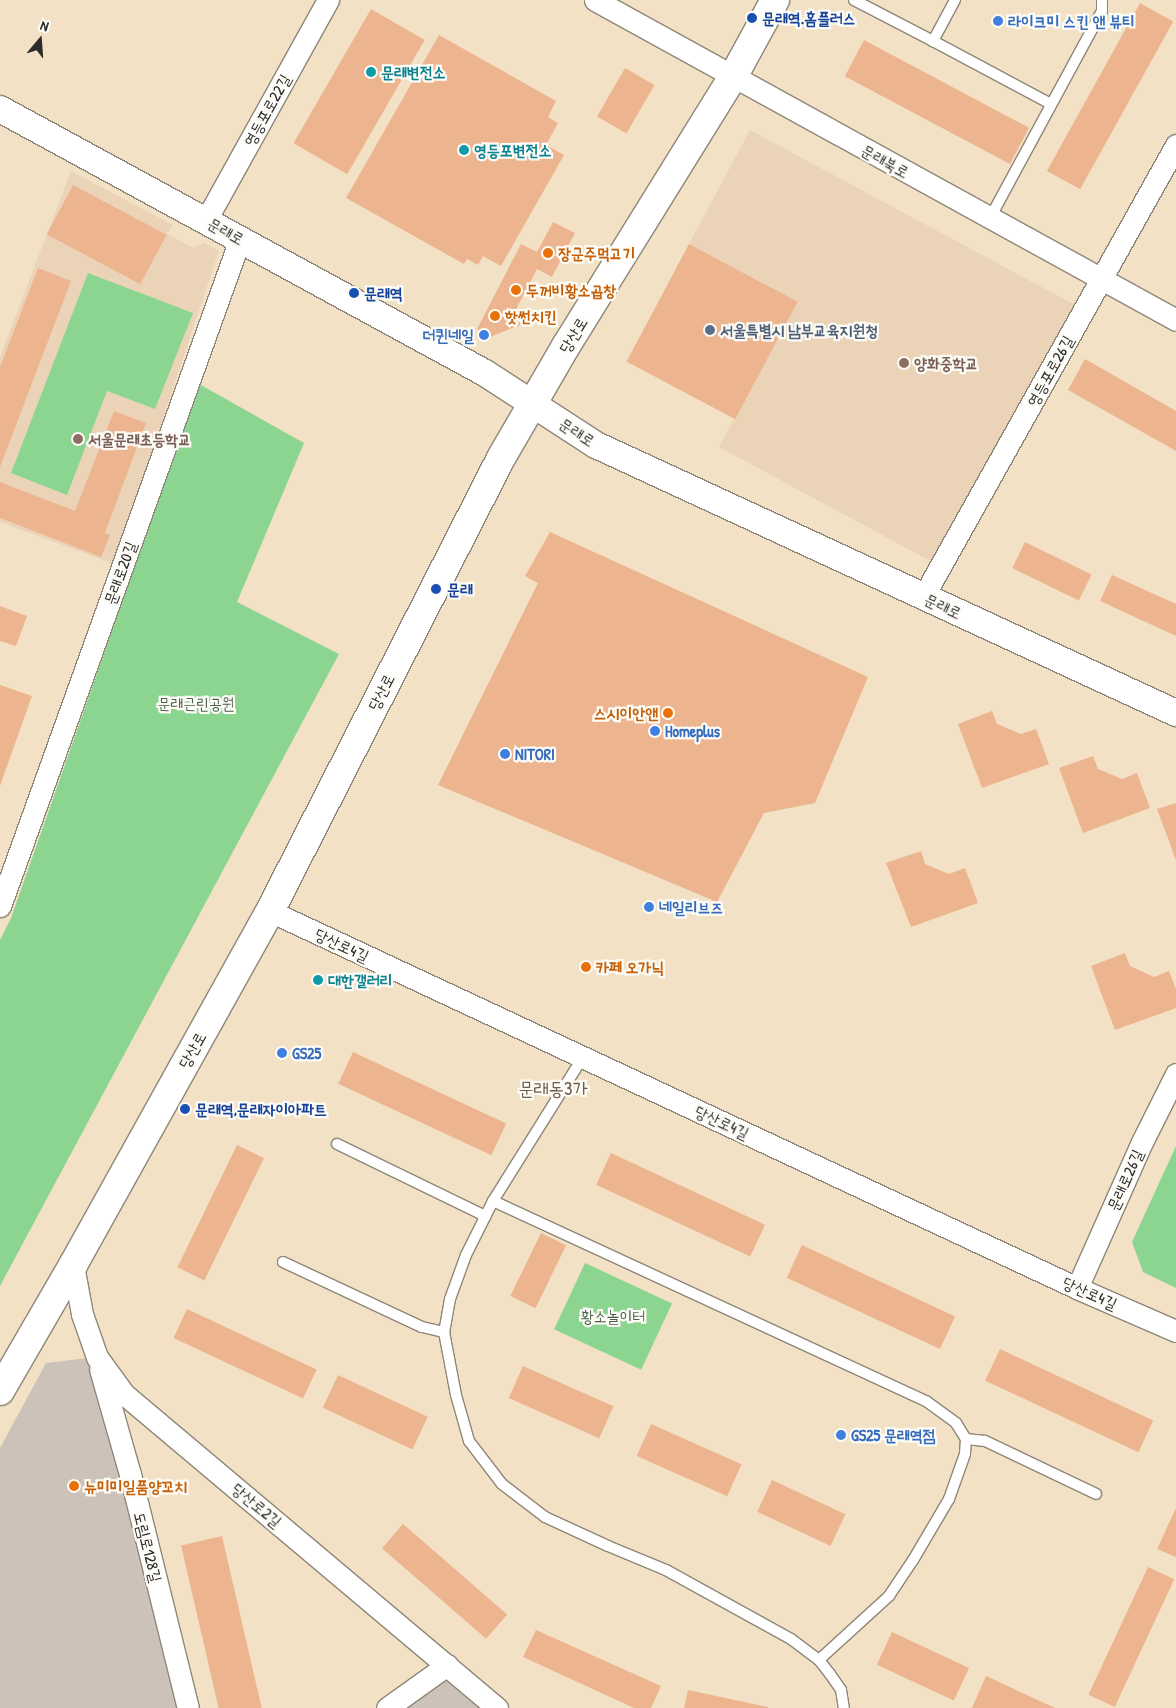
<!DOCTYPE html>
<html>
<head>
<meta charset="utf-8">
<style>
	body { margin:0 }
	#map { position:relative; width:1176px; height:1708px; overflow:hidden; background:#f2e1c4; font-family:"Patrick Hand","Poor Story",sans-serif }
	div>[style] { position:absolute }
	.built>* { inset:0; background:#ebd3b8 }
	.industrial>* { inset:0; background:#cdc2b9 }
	.green>* { inset:0; background:#8cd591; transform-origin:0 0 }
	.building>* { inset:0; background:#edb58f; transform-origin:0 0 }
	.roads { filter:drop-shadow(1px 0 #8e8678) drop-shadow(-1px 0 #8e8678) drop-shadow(0 1px #8e8678) drop-shadow(0 -1px #8e8678) }
	.service>* { height:10px; margin:-5px; padding:0 5px; transform-origin:5px; border-radius:5px; background:#fff }
	.minor>* { height:21px; margin:-10.5px; padding:0 10.5px; transform-origin:10.5px; border-radius:10.5px; background:#fff }
	.tertiary>* { height:26px; margin:-13px; padding:0 13px; transform-origin:13px; border-radius:13px; background:#fff }
	.secondary>* { height:28px; margin:-14px; padding:0 14px; transform-origin:14px; border-radius:14px; background:#fff }
	.dots>* { width:14px; height:14px; translate:-50% -50%; box-sizing:border-box; border:2px solid #fdfcf7; border-radius:50% }
	span { translate:-50% -50%; white-space:nowrap; text-align:center; line-height:1.15; -webkit-text-stroke:4.5px #fdfcf7; paint-order:stroke }
	.transit-label { font-size:16px; color:#164399; font-weight:700 }
	.left { translate:0 -50%; text-align:left }
	.shop-label { font-size:16px; color:#366cbe; font-weight:700 }
	.right { translate:-100% -50%; text-align:right }
	.culture-label { font-size:16px; color:#0d838f; font-weight:700 }
	.street-label { font-size:16px; color:#2b2b2b }
	.food-label { font-size:16px; color:#c56008; font-weight:700 }
	.service-label { font-size:16px; color:#4e5e75; font-weight:700 }
	.education-label { font-size:16px; color:#785e54; font-weight:700 }
	.park-label { font-size:16px; color:#485e4a }
	.quarter-label { font-size:19px; color:#6f5b4e }
	.north { position:absolute; left:15px; top:15px; width:50px; height:50px; -webkit-text-stroke:4px #fdfcf7; paint-order:stroke; rotate:18deg; font-size:14px; font-weight:700; line-height:20px; text-align:center; color:#2b2b2b }
	.north::after { content:''; display:block; margin:auto; width:18px; height:22px; background:#2b2b2b; clip-path:polygon(50% 0,100% 100%,50% 72%,0 100%) }
</style>
</head>
<body>
<div id="map">
	<div class="built">
		<i style="clip-path:polygon(750px 130px,1075px 305px,936px 564px,719px 447px,797px 302px,689px 244px)"></i>
		<i style="clip-path:polygon(71px 171px,173px 225px,167px 234px,193px 248px,204px 243px,219px 251px,114px 564px,0 522px,0 357px)"></i>
	</div>
	<div class="industrial">
		<i style="clip-path:polygon(97px 1357px,187px 1708px,0 1708px,0 1448px,46px 1363px)"></i>
		<i style="clip-path:polygon(447px 1665px,497px 1708px,387px 1708px)"></i>
	</div>
	<div class="green">
		<i style="clip-path:polygon(88px 273px,193px 313px,155px 409px,107px 391px,67px 495px,11px 473px)"></i>
		<i style="clip-path:polygon(199px 384px,304px 443px,237px 602px,339px 654px,0 1286px,0 940px,11px 918px)"></i>
		<i style="clip-path:polygon(1176px 1146px,1176px 1288px,1143px 1272px,1132px 1242px)"></i>
		<i style="left:585px;top:1263px;width:96px;height:73px;rotate:25deg"></i>
	</div>
	<div class="building">
		<i style="left:1140px;top:3px;width:38px;height:192px;rotate:29deg"></i>
		<i style="left:371px;top:9px;width:62px;height:155px;rotate:30deg"></i>
		<i style="clip-path:polygon(439px 35px,556px 101px,548px 117px,558px 123px,546px 145px,564px 155px,501px 266px,483px 256px,478px 265px,467px 259px,464px 264px,346px 198px)"></i>
		<i style="left:864px;top:40px;width:187px;height:41px;rotate:28deg"></i>
		<i style="left:625px;top:68px;width:34px;height:56px;rotate:30deg"></i>
		<i style="left:73px;top:185px;width:106px;height:56px;rotate:28deg"></i>
		<i style="clip-path:polygon(553px 222px,575px 233px,552px 277px,537px 269px,512px 317px,522px 324px,490px 337px,477px 329px,521px 244px,537px 252px)"></i>
		<i style="left:689px;top:244px;width:123px;height:133px;rotate:28deg"></i>
		<i style="clip-path:polygon(38px 268px,71px 281px,0 467px,0 367px)"></i>
		<i style="clip-path:polygon(1085px 359px,1176px 411px,1176px 451px,1068px 390px)"></i>
		<i style="clip-path:polygon(114px 411px,146px 423px,105px 533px,110px 535px,101px 557px,0 518px,0 482px,75px 511px)"></i>
		<i style="clip-path:polygon(550px 532px,868px 677px,815px 803px,764px 813px,717px 902px,438px 785px,538px 583px,525px 576px)"></i>
		<i style="left:1025px;top:542px;width:74px;height:29px;rotate:26deg"></i>
		<i style="clip-path:polygon(1112px 575px,1176px 604px,1176px 636px,1100px 601px)"></i>
		<i style="clip-path:polygon(0 606px,27px 616px,16px 646px,0 641px)"></i>
		<i style="clip-path:polygon(0 685px,32px 696px,0 786px)"></i>
		<i style="clip-path:polygon(992px 711px,997px 724px,1021px 734px,1036px 729px,1049px 764px,982px 788px,958px 724px)"></i>
		<i style="clip-path:polygon(1093px 756px,1098px 769px,1122px 779px,1137px 773px,1150px 808px,1083px 833px,1059px 768px)"></i>
		<i style="clip-path:polygon(1176px 803px,1176px 860px,1157px 809px)"></i>
		<i style="clip-path:polygon(921px 851px,925px 864px,949px 874px,965px 868px,978px 903px,911px 927px,886px 863px)"></i>
		<i style="clip-path:polygon(1125px 953px,1130px 966px,1154px 977px,1169px 971px,1176px 989px,1176px 1008px,1115px 1030px,1091px 966px)"></i>
		<i style="left:353px;top:1052px;width:169px;height:35px;rotate:25deg"></i>
		<i style="left:237px;top:1145px;width:30px;height:136px;rotate:26deg"></i>
		<i style="left:611px;top:1153px;width:170px;height:35px;rotate:25deg"></i>
		<i style="left:541px;top:1233px;width:28px;height:70px;rotate:26deg"></i>
		<i style="left:802px;top:1245px;width:169px;height:36px;rotate:25deg"></i>
		<i style="left:187px;top:1309px;width:143px;height:32px;rotate:25deg"></i>
		<i style="left:1000px;top:1349px;width:169px;height:35px;rotate:25deg"></i>
		<i style="left:523px;top:1366px;width:99px;height:35px;rotate:24deg"></i>
		<i style="left:338px;top:1375px;width:99px;height:36px;rotate:25deg"></i>
		<i style="left:651px;top:1424px;width:99px;height:35px;rotate:24deg"></i>
		<i style="left:772px;top:1480px;width:81px;height:35px;rotate:25deg"></i>
		<i style="clip-path:polygon(1176px 1508px,1176px 1557px,1157px 1549px)"></i>
		<i style="left:403px;top:1524px;width:138px;height:32px;rotate:41deg"></i>
		<i style="left:222px;top:1536px;width:177px;height:42px;rotate:77deg"></i>
		<i style="left:1148px;top:1567px;width:29px;height:141px;rotate:25deg"></i>
		<i style="clip-path:polygon(536px 1630px,661px 1686px,651px 1708px,634px 1708px,523px 1657px)"></i>
		<i style="left:892px;top:1632px;width:85px;height:36px;rotate:25deg"></i>
		<i style="clip-path:polygon(986px 1676px,1055px 1708px,972px 1708px)"></i>
		<i style="clip-path:polygon(688px 1690px,768px 1707px,768px 1708px,684px 1708px)"></i>
	</div>
	<div class="roads">
		<div class="service">
			<i style="left:854px;top:0;width:89px;rotate:27.4deg"></i>
			<i style="left:955px;top:0;width:47px;rotate:118.2deg"></i>
			<i style="left:933px;top:41px;width:134px;rotate:28.1deg"></i>
			<i style="left:990px;top:218px;width:235px;rotate:-61.6deg"></i>
			<i style="left:1102px;top:11px;width:11px;rotate:-90deg"></i>
			<i style="left:583px;top:1057px;width:170px;rotate:122deg"></i>
			<i style="left:493px;top:1201px;width:60px;rotate:116.6deg"></i>
			<i style="left:466px;top:1255px;width:47px;rotate:110deg"></i>
			<i style="left:450px;top:1299px;width:34px;rotate:100deg"></i>
			<i style="left:444px;top:1332px;width:64px;rotate:79.2deg"></i>
			<i style="left:456px;top:1395px;width:48px;rotate:74.2deg"></i>
			<i style="left:469px;top:1441px;width:54px;rotate:52.5deg"></i>
			<i style="left:502px;top:1484px;width:54px;rotate:37.5deg"></i>
			<i style="left:545px;top:1517px;width:69px;rotate:24.7deg"></i>
			<i style="left:608px;top:1546px;width:63px;rotate:22.5deg"></i>
			<i style="left:666px;top:1570px;width:143px;rotate:28.9deg"></i>
			<i style="left:791px;top:1639px;width:35px;rotate:37deg"></i>
			<i style="left:819px;top:1660px;width:18px;rotate:52deg"></i>
			<i style="left:830px;top:1674px;width:19px;rotate:55deg"></i>
			<i style="left:841px;top:1690px;width:18px;rotate:81deg"></i>
			<i style="left:337px;top:1144px;width:165px;rotate:25.9deg"></i>
			<i style="left:493px;top:1201px;width:477px;rotate:24.8deg"></i>
			<i style="left:926px;top:1401px;width:37px;rotate:36deg"></i>
			<i style="left:956px;top:1423px;width:19px;rotate:58deg"></i>
			<i style="left:966px;top:1439px;width:15px;rotate:94deg"></i>
			<i style="left:965px;top:1454px;width:48px;rotate:109.6deg"></i>
			<i style="left:949px;top:1499px;width:71px;rotate:120.5deg"></i>
			<i style="left:913px;top:1560px;width:43px;rotate:123.7deg"></i>
			<i style="left:889px;top:1596px;width:95px;rotate:137.6deg"></i>
			<i style="left:283px;top:1262px;width:153px;rotate:25.1deg"></i>
			<i style="left:422px;top:1327px;width:23px;rotate:13deg"></i>
			<i style="left:966px;top:1439px;width:19px;rotate:6deg"></i>
			<i style="left:985px;top:1441px;width:123px;rotate:25.5deg"></i>
		</div>
		<div class="minor">
			<i style="left:595px;top:0;width:663px;rotate:28.84deg"></i>
			<i style="left:206px;top:220px;width:252px;rotate:-61deg"></i>
			<i style="left:923px;top:597px;width:518px;rotate:-60.76deg"></i>
			<i style="left:0;top:906px;width:709px;rotate:-70.21deg"></i>
			<i style="left:270px;top:911px;width:891px;rotate:25.04deg"></i>
			<i style="left:1077px;top:1288px;width:108px;rotate:23.5deg"></i>
			<i style="left:73px;top:1265px;width:50px;rotate:79.6deg"></i>
			<i style="left:82px;top:1314px;width:46px;rotate:70.8deg"></i>
			<i style="left:97px;top:1357px;width:46px;rotate:53.9deg"></i>
			<i style="left:124px;top:1394px;width:488px;rotate:40.1deg"></i>
			<i style="left:1077px;top:1288px;width:160px;rotate:-66deg"></i>
			<i style="left:1142px;top:1142px;width:76px;rotate:-63.4deg"></i>
			<i style="left:100px;top:1369px;width:109px;rotate:74.1deg"></i>
			<i style="left:130px;top:1474px;width:241px;rotate:76.1deg"></i>
			<i style="left:387px;top:1708px;width:74px;rotate:-35.6deg"></i>
		</div>
		<div class="tertiary">
			<i style="left:0;top:109px;width:552px;rotate:28.56deg"></i>
			<i style="left:485px;top:373px;width:132px;rotate:33deg"></i>
			<i style="left:596px;top:445px;width:639px;rotate:24.8deg"></i>
		</div>
		<div class="secondary">
			<i style="left:0;top:1391px;width:146px;rotate:-59.9deg"></i>
			<i style="left:73px;top:1265px;width:405px;rotate:-60.9deg"></i>
			<i style="left:270px;top:911px;width:508px;rotate:-62.98deg"></i>
			<i style="left:501px;top:458px;width:129px;rotate:-59.9deg"></i>
			<i style="left:566px;top:346px;width:317px;rotate:-58.2deg"></i>
			<i style="left:733px;top:77px;width:88px;rotate:-61.4deg"></i>
		</div>
	</div>
	<div class="dots">
		<i style="left:752px;top:18px;background:#1a4fb4"></i>
		<i style="left:998px;top:21px;background:#3f7fe0"></i>
		<i style="left:371px;top:72px;background:#0f9aa8"></i>
		<i style="left:464px;top:150px;background:#0f9aa8"></i>
		<i style="left:548px;top:253px;background:#e8710a"></i>
		<i style="left:516px;top:290px;background:#e8710a"></i>
		<i style="left:354px;top:293px;background:#1a4fb4"></i>
		<i style="left:495px;top:316px;background:#e8710a"></i>
		<i style="left:710px;top:330px;background:#5c6f8a"></i>
		<i style="left:484px;top:335px;background:#3f7fe0"></i>
		<i style="left:904px;top:363px;background:#8d6e63"></i>
		<i style="left:78px;top:439px;background:#8d6e63"></i>
		<i style="left:436px;top:589px;background:#1a4fb4"></i>
		<i style="left:668px;top:713px;background:#e8710a"></i>
		<i style="left:655px;top:731px;background:#3f7fe0"></i>
		<i style="left:505px;top:754px;background:#3f7fe0"></i>
		<i style="left:649px;top:907px;background:#3f7fe0"></i>
		<i style="left:586px;top:967px;background:#e8710a"></i>
		<i style="left:318px;top:980px;background:#0f9aa8"></i>
		<i style="left:282px;top:1053px;background:#3f7fe0"></i>
		<i style="left:185px;top:1109px;background:#1a4fb4"></i>
		<i style="left:841px;top:1435px;background:#3f7fe0"></i>
		<i style="left:74px;top:1486px;background:#e8710a"></i>
	</div>
	<div class="transit-label">
		<span class="left" style="left:762px;top:18px">문래역.홈플러스</span>
		<span class="left" style="left:364px;top:293px">문래역</span>
		<span class="left" style="left:447px;top:589px">문래</span>
		<span class="left" style="left:195px;top:1109px">문래역,문래자이아파트</span>
	</div>
	<div class="shop-label">
		<span class="left" style="left:1008px;top:21px">라이크미 스킨 앤 뷰티</span>
		<span class="right" style="left:474px;top:335px">더퀸네일</span>
		<span class="left" style="left:665px;top:731px">Homeplus</span>
		<span class="left" style="left:515px;top:754px">NITORI</span>
		<span class="left" style="left:659px;top:907px">네일리브즈</span>
		<span class="left" style="left:292px;top:1053px">GS25</span>
		<span class="left" style="left:851px;top:1435px">GS25 문래역점</span>
	</div>
	<div class="culture-label">
		<span class="left" style="left:381px;top:72px">문래변전소</span>
		<span class="left" style="left:474px;top:150px">영등포변전소</span>
		<span class="left" style="left:328px;top:980px">대한갤러리</span>
	</div>
	<div class="street-label">
		<span style="left:267px;top:110px;rotate:-61deg">영등포로22길</span>
		<span style="left:885px;top:161px;rotate:29deg">문래북로</span>
		<span style="left:226px;top:231px;rotate:29deg">문래로</span>
		<span style="left:573px;top:335px;rotate:-59deg">당산로</span>
		<span style="left:1050px;top:371px;rotate:-61deg">영등포로26길</span>
		<span style="left:577px;top:432px;rotate:33deg">문래로</span>
		<span style="left:120px;top:573px;rotate:-70deg">문래로20길</span>
		<span style="left:943px;top:606px;rotate:25deg">문래로</span>
		<span style="left:381px;top:692px;rotate:-63deg">당산로</span>
		<span style="left:342px;top:945px;rotate:25deg">당산로4길</span>
		<span style="left:192px;top:1050px;rotate:-61deg">당산로</span>
		<span style="left:722px;top:1122px;rotate:25deg">당산로4길</span>
		<span style="left:1125px;top:1180px;rotate:-66deg">문래로26길</span>
		<span style="left:1090px;top:1293px;rotate:24deg">당산로4길</span>
		<span style="left:257px;top:1505px;rotate:40deg">당산로2길</span>
		<span style="left:148px;top:1547px;rotate:76deg">도림로128길</span>
	</div>
	<div class="food-label">
		<span class="left" style="left:558px;top:253px">장군주먹고기</span>
		<span class="left" style="left:526px;top:290px">두꺼비황소곱창</span>
		<span class="left" style="left:505px;top:316px">핫썬치킨</span>
		<span class="right" style="left:658px;top:713px">스시이안앤</span>
		<span class="left" style="left:596px;top:967px">카페 오가닉</span>
		<span class="left" style="left:84px;top:1486px">뉴미미일품양꼬치</span>
	</div>
	<div class="service-label">
		<span class="left" style="left:720px;top:330px">서울특별시 남부교육지원청</span>
	</div>
	<div class="education-label">
		<span class="left" style="left:914px;top:363px">양화중학교</span>
		<span class="left" style="left:88px;top:439px">서울문래초등학교</span>
	</div>
	<div class="park-label">
		<span style="left:196px;top:703px">문래근린공원</span>
		<span style="left:613px;top:1316px">황소놀이터</span>
	</div>
	<div class="quarter-label">
		<span style="left:553px;top:1089px">문래동3가</span>
	</div>
	<div class="north">N</div>
</div>
</body>
</html>
